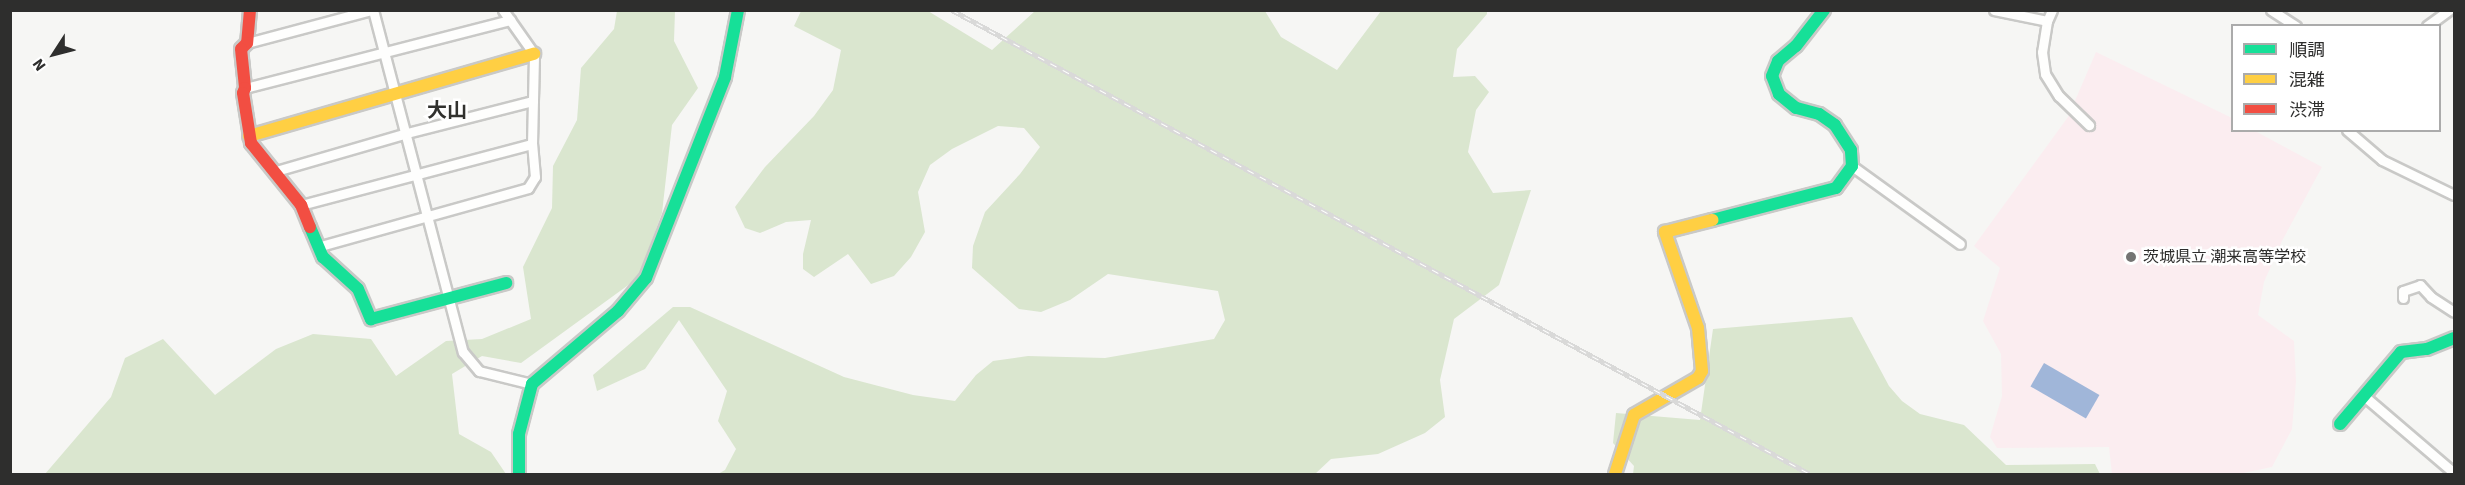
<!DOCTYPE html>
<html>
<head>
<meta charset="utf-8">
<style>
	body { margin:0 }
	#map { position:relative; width:2465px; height:485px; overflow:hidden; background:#f6f6f4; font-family:"Source Sans 3","Noto Sans JP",sans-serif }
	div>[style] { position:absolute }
	.education>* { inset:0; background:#fbedf0 }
	.green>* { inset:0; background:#dae6cf }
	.water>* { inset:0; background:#a0b6d9; transform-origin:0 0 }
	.roads { filter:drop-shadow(2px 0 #c9c9c7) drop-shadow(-2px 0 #c9c9c7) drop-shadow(0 2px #c9c9c7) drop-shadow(0 -2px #c9c9c7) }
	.street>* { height:9px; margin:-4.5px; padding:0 4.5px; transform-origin:4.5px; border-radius:4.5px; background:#fefefd }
	.fast>* { height:12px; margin:-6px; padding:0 6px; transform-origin:6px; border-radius:6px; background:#16e098 }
	.slow>* { height:12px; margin:-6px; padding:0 6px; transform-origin:6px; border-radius:6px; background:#ffcf43 }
	.jam>* { height:12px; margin:-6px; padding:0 6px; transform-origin:6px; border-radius:6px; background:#f24e42 }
	.rail>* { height:4.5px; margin-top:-2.25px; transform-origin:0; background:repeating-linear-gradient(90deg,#fff 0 7px,#d9d9d8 0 14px); box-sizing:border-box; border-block:2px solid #d9d9d8 }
	.dots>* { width:16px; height:16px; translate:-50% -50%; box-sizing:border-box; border:3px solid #fff; border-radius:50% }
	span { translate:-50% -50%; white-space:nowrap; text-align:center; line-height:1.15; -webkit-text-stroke:5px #fff; paint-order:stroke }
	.poi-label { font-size:16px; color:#2e2e2d }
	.left { translate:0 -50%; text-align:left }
	.quarter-label { font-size:20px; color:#31312e; font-weight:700 }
	.frame { position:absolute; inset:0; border:12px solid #2e2e2d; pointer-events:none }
	.legend { position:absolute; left:2231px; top:24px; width:210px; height:108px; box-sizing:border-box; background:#fff; border:2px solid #ababab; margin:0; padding:8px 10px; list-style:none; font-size:18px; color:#2e2e2d }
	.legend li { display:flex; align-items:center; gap:12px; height:30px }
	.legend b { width:30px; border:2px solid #ababab }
	.north { position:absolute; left:24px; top:24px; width:60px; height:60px; -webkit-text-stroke:4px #fff; paint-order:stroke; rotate:234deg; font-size:16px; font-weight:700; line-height:24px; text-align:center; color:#2e2e2d }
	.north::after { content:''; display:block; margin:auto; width:21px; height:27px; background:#2e2e2d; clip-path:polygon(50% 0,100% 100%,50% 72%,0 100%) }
</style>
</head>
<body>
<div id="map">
	<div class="education">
		<i style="clip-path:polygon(2096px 52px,2232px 118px,2232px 130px,2255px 131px,2322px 167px,2282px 241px,2264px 282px,2258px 315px,2294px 341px,2296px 381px,2292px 429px,2272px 467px,2243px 473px,2112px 474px,2109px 447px,1997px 448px,1990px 437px,2002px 396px,2001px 354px,1983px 321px,2000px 268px,1974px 246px,2068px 117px)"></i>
	</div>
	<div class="green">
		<i style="clip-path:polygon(617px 11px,675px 11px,674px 41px,698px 88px,672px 125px,662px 213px,638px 278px,521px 363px,482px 356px,452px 374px,459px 434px,491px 452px,506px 474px,45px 474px,111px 397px,125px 358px,163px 339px,215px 395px,276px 349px,313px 334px,371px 339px,396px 376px,446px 341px,482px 339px,531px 319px,523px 267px,552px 208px,553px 166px,577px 120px,581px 68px,614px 29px)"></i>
		<i style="clip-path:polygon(801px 11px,928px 11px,992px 50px,1035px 11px,1265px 11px,1281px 37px,1337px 70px,1381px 11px,1487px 11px,1487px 14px,1457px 49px,1453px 77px,1475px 76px,1489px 92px,1476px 110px,1468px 152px,1493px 193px,1531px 190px,1499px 285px,1454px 319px,1440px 380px,1445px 417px,1425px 433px,1378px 454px,1331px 459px,1315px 474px,718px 474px,725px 470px,736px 449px,718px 421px,727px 391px,679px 320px,645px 369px,597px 391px,593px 375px,673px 307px,690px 307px,844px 377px,913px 395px,955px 401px,976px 375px,993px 361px,1028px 356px,1105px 358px,1214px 339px,1225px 320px,1218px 291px,1108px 274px,1070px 300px,1041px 312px,1019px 309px,972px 268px,973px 246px,985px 212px,1020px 174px,1040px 147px,1024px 128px,998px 126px,952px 149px,930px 165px,918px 192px,925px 232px,911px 257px,894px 276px,871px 284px,848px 254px,814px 277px,803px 269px,803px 254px,811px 220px,786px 222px,760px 233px,745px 228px,735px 207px,765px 167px,814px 116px,833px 90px,841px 50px,794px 26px)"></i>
		<i style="clip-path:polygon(1852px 317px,1889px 386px,1902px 401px,1920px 414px,1964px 425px,2006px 465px,2095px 464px,2100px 474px,1633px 474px,1634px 466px,1613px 443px,1616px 413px,1700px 420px,1713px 329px)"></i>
	</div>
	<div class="water">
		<i style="left:2044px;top:363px;width:64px;height:27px;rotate:30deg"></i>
	</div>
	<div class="roads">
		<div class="street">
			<i style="left:373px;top:10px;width:354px;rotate:75.3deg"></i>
			<i style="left:463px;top:352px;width:25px;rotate:50deg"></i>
			<i style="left:479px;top:371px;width:55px;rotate:13.8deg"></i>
			<i style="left:1994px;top:10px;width:54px;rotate:11.7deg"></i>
			<i style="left:2052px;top:10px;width:12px;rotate:114deg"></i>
			<i style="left:2047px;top:21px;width:31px;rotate:99deg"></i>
			<i style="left:2042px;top:52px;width:22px;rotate:82deg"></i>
			<i style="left:2045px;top:74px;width:26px;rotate:58deg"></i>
			<i style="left:2059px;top:96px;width:42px;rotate:44deg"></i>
			<i style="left:2271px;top:10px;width:30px;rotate:33deg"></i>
			<i style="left:2427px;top:26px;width:27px;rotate:-36deg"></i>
			<i style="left:247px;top:43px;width:128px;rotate:-14.9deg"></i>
			<i style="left:245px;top:88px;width:274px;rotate:-14.4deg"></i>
			<i style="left:2347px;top:130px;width:46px;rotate:40.6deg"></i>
			<i style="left:2382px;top:160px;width:80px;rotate:25.9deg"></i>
			<i style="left:1852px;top:166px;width:133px;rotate:35.8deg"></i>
			<i style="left:276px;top:171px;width:136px;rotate:-16.2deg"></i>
			<i style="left:407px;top:133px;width:130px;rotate:-14.3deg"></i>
			<i style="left:301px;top:205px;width:239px;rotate:-14.8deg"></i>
			<i style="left:317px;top:247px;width:219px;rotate:-15.6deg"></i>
			<i style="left:528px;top:188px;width:13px;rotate:-58deg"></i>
			<i style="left:535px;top:177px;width:33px;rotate:-95deg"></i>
			<i style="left:532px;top:144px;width:90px;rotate:-88.7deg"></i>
			<i style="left:534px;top:54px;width:54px;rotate:-125.2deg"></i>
			<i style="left:2403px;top:298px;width:7px;rotate:-90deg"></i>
			<i style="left:2403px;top:291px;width:18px;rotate:-19deg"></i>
			<i style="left:2420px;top:285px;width:16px;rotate:47deg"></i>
			<i style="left:2431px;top:297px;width:27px;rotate:33deg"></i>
			<i style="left:2364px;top:396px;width:118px;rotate:40.5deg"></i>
		</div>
		<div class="fast">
			<i style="left:1712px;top:220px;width:128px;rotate:-14.5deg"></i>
			<i style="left:1836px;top:188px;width:27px;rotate:-54deg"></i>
			<i style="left:1852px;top:166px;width:16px;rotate:-94deg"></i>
			<i style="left:1851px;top:150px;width:30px;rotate:-123deg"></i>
			<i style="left:1835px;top:125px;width:19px;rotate:-145deg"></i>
			<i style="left:1819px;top:114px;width:24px;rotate:-165deg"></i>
			<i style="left:1796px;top:108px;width:22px;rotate:-141deg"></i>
			<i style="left:1779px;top:94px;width:19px;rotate:-111deg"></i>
			<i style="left:1772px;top:76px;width:16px;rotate:-68deg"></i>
			<i style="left:1778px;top:61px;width:23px;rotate:-40deg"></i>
			<i style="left:1796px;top:46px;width:46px;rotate:-52.1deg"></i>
			<i style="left:310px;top:227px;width:33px;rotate:67deg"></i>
			<i style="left:323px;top:257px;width:47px;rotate:42.4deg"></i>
			<i style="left:358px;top:289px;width:33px;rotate:67deg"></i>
			<i style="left:371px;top:319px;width:140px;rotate:-14.9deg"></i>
			<i style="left:2340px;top:424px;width:94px;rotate:-49.7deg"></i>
			<i style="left:2401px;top:352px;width:26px;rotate:-7deg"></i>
			<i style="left:2427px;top:349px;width:29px;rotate:-22deg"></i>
			<i style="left:519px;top:474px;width:40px;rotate:-90deg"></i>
			<i style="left:519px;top:434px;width:52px;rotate:-75.4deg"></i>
			<i style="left:532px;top:384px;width:113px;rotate:-40.3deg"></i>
			<i style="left:618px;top:311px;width:43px;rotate:-49.7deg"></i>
			<i style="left:646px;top:278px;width:216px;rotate:-68.5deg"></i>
			<i style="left:725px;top:77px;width:68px;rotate:-79deg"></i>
		</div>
		<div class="slow">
			<i style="left:249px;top:136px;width:297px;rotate:-16.1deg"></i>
			<i style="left:1615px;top:474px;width:62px;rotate:-72.1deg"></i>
			<i style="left:1634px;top:415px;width:74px;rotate:-30deg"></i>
			<i style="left:1698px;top:378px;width:8px;rotate:-60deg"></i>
			<i style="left:1702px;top:371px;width:43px;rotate:-95.3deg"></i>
			<i style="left:1698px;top:328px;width:102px;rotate:-109deg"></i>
			<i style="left:1665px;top:232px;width:49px;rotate:-14.3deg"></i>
		</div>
		<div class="jam">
			<i style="left:250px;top:10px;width:33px;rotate:95deg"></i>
			<i style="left:247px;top:43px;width:8px;rotate:135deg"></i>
			<i style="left:241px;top:49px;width:39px;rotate:84deg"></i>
			<i style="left:245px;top:88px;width:5px;rotate:112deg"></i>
			<i style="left:243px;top:93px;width:51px;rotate:80.9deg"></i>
			<i style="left:251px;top:143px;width:80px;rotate:51.1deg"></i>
			<i style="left:301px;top:205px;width:24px;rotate:68deg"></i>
		</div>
	</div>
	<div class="rail">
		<i style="left:952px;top:10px;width:975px;rotate:28.4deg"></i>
	</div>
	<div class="dots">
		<i style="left:2131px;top:257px;background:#747473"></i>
	</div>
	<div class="poi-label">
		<span class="left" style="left:2143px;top:257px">茨城県立 潮来高等学校</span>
	</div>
	<div class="quarter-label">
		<span style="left:447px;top:111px">大山</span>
	</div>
	<div class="frame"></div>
	<ul class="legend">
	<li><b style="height:8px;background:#16e098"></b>順調</li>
	<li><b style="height:8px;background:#ffcf43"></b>混雑</li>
	<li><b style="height:8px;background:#f24e42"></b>渋滞</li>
	</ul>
	<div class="north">N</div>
</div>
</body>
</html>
